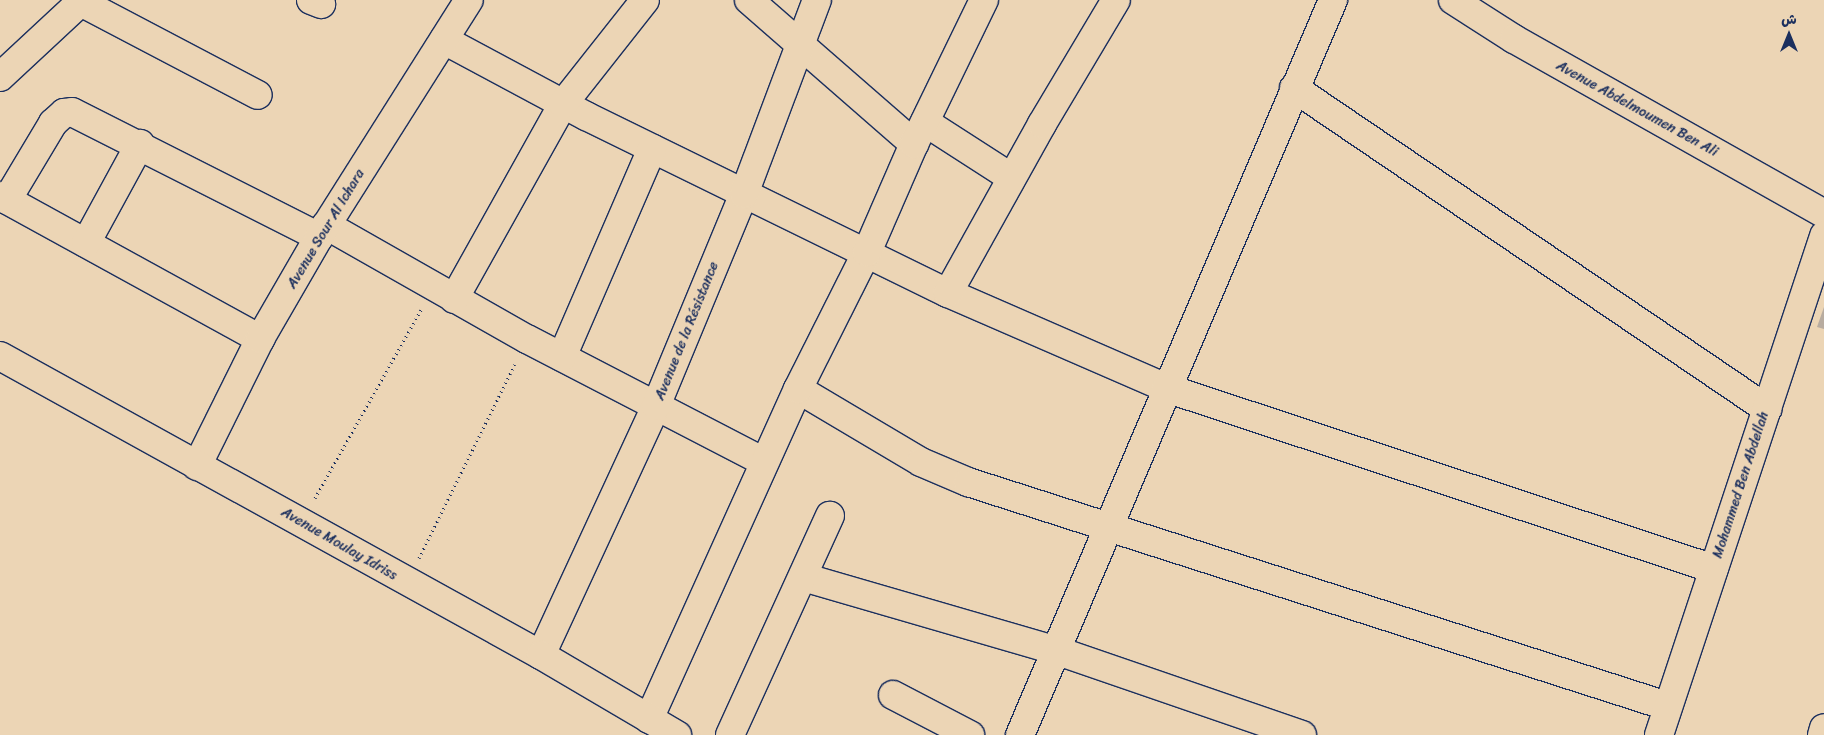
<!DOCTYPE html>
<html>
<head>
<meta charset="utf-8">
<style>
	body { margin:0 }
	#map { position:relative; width:1824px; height:735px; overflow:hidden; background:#ecd5b5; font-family:Sriracha,"Playpen Sans Arabic",sans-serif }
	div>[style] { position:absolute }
	.building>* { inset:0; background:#b8aca0 }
	.path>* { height:3px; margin-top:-1.5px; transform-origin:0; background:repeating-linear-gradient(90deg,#1b2f5e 0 1px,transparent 0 5px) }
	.roads { filter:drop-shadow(1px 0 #1b2f5e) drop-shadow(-1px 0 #1b2f5e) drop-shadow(0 1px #1b2f5e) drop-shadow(0 -1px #1b2f5e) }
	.street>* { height:28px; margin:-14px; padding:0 14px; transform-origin:14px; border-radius:14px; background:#ecd5b5 }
	.secondary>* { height:28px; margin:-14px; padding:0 14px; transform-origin:14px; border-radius:14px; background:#ecd5b5 }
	span { translate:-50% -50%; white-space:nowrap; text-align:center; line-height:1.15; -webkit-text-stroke:4px #ecd5b5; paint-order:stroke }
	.street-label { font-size:14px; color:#1b2f5e }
	.north { position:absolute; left:1764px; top:10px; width:50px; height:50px; -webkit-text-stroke:4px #ecd5b5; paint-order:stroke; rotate:0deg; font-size:14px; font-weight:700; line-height:20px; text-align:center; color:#1b2f5e }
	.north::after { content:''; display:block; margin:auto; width:18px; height:22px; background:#1b2f5e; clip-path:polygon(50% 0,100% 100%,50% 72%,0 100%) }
</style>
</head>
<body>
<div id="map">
	<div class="building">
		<i style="clip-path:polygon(1824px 307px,1824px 329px,1817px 327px)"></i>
	</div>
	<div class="path">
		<i style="left:315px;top:498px;width:216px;rotate:-60.6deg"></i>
		<i style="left:419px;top:558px;width:216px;rotate:-63.7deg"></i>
	</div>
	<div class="roads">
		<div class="street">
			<i style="left:77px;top:0;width:204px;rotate:27.7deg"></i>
			<i style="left:311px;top:0;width:11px;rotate:22deg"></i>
			<i style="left:749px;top:0;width:219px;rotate:41.1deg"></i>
			<i style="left:1453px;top:0;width:72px;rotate:32.6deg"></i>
			<i style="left:1514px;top:39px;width:356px;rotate:29.4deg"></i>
			<i style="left:444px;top:40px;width:161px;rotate:28.2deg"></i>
			<i style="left:586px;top:116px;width:403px;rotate:26.1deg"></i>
			<i style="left:948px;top:293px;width:238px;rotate:23.5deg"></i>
			<i style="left:1166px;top:388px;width:577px;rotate:18.28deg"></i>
			<i style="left:0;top:77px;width:113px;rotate:-42.9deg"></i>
			<i style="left:1294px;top:88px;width:572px;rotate:34.16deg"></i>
			<i style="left:925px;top:122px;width:103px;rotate:32.8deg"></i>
			<i style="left:0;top:196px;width:297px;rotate:28.8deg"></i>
			<i style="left:7px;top:200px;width:90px;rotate:-59.1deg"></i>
			<i style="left:53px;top:123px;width:15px;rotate:-42deg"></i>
			<i style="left:64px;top:113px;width:8px;rotate:-7deg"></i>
			<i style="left:72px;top:112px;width:277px;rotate:26.8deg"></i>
			<i style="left:326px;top:225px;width:231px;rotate:29.6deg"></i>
			<i style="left:527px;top:339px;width:267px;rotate:27.4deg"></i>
			<i style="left:86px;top:243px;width:113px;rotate:-61.4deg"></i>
			<i style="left:948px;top:293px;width:193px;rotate:-60.9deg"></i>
			<i style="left:1042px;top:124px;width:144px;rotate:-59.2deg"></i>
			<i style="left:454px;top:299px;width:223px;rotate:-60.8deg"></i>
			<i style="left:563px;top:104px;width:132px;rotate:-51.7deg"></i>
			<i style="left:562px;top:357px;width:227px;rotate:-66.6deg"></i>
			<i style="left:798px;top:389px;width:143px;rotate:30.7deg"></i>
			<i style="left:921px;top:462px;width:51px;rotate:23.1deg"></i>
			<i style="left:968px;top:482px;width:734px;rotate:17.77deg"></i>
			<i style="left:197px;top:466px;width:142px;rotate:-63.6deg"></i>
			<i style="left:260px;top:339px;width:118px;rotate:-60deg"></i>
			<i style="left:319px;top:237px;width:280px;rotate:-57.7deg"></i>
			<i style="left:803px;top:577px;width:266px;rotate:16.2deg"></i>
			<i style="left:1058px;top:651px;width:258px;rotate:19deg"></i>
			<i style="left:541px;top:655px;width:274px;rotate:-65.2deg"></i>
			<i style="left:656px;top:406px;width:230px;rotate:-67.5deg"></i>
			<i style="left:744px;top:194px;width:207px;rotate:-69.4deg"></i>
			<i style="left:893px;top:695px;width:87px;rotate:27.5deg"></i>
			<i style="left:649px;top:719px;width:362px;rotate:-65.7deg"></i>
			<i style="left:798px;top:389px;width:153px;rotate:-63.3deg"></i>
			<i style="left:867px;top:252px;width:118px;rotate:-66.5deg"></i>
			<i style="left:914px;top:144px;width:160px;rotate:-64.1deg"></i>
			<i style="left:730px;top:735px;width:241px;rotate:-65.5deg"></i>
			<i style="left:1020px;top:735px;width:799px;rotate:-66.93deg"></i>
			<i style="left:1822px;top:735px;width:7px;rotate:-74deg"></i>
		</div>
		<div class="secondary">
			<i style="left:0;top:356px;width:618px;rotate:28.93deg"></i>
			<i style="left:541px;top:655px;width:158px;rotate:30.5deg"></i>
			<i style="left:1659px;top:735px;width:526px;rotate:-71.7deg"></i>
		</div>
	</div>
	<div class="street-label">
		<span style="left:1637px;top:109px;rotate:29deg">Avenue Abdelmoumen Ben Ali</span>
		<span style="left:326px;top:229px;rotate:-59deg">Avenue Sour Al Ichara</span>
		<span style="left:687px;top:331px;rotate:-68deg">Avenue de la Résistance</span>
		<span style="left:1741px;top:485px;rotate:-72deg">Mohammed Ben Abdellah</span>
		<span style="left:339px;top:544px;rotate:30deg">Avenue Moulay Idriss</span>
	</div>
	<div class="north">ش</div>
</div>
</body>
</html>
